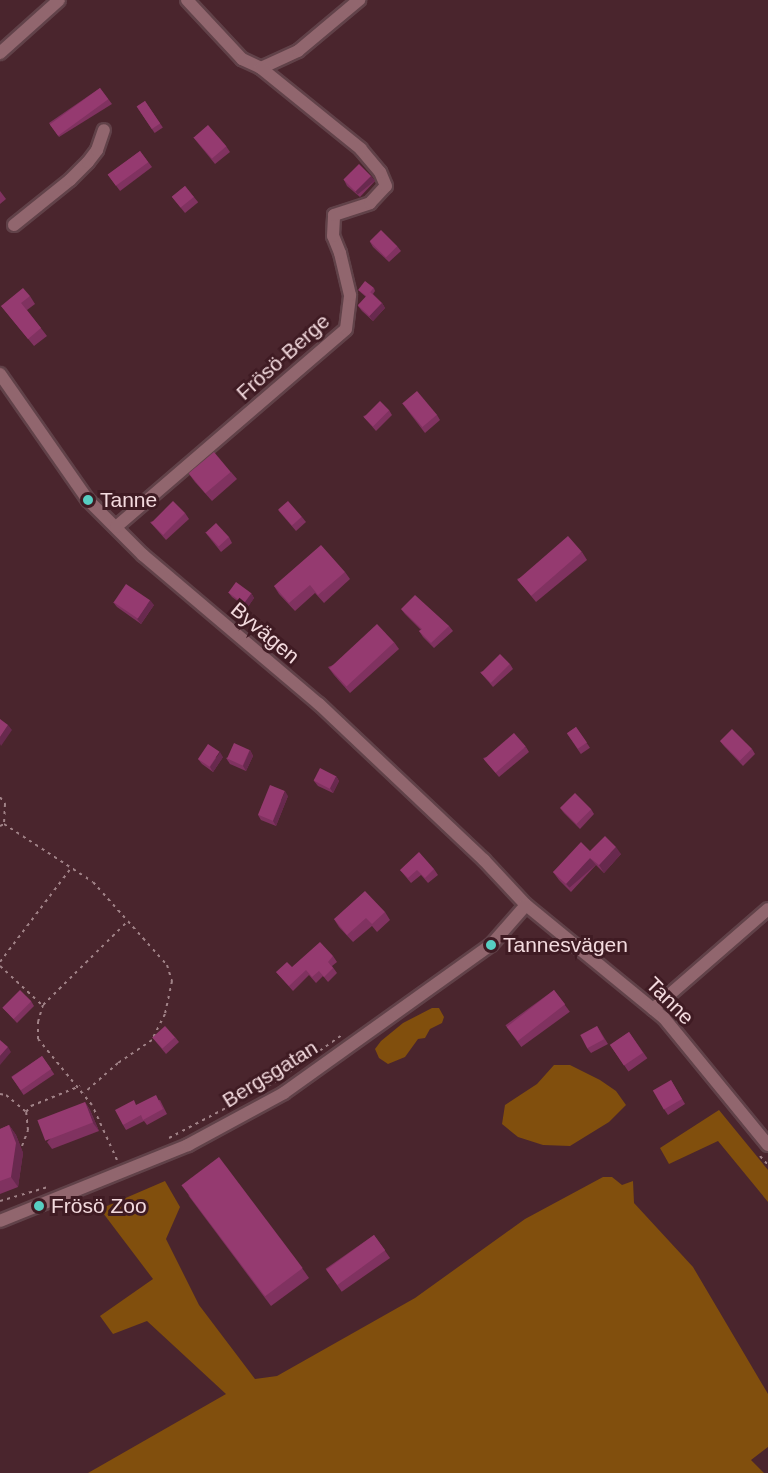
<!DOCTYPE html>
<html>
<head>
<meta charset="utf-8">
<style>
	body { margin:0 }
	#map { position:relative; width:768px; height:1473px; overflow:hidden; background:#4a252d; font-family:Helvetica,sans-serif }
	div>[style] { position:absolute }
	.green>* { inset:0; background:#814f0d }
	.path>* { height:2px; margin-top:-1px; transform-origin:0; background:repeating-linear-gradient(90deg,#a08287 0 3px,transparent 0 7.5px) }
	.roads { filter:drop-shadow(2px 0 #614249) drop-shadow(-2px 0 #614249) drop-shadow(0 2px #614249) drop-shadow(0 -2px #614249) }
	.minor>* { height:12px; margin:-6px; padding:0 6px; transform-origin:6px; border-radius:6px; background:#91666e }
	.wall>* { inset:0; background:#803260; transform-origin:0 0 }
	.shaded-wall>* { inset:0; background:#68294e; transform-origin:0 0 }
	.building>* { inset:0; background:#953a70; transform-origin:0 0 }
	.dots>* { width:16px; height:16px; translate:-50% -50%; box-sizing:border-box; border:3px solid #3f1b23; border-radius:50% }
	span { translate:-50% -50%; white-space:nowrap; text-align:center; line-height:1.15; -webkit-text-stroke:6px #3f1b23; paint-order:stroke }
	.street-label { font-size:21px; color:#f3dade }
	.poi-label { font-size:21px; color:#f3dade }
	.left { translate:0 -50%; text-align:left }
</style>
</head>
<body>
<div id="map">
	<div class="green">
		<i style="clip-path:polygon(432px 1008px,439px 1008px,444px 1017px,442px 1023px,430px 1029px,425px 1038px,418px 1039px,405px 1057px,388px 1064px,379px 1058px,375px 1049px,381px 1041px,403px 1023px)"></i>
		<i style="clip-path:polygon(554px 1065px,570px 1065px,600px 1080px,616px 1091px,626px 1105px,609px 1122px,570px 1146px,543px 1145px,518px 1137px,502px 1124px,505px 1105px,537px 1084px)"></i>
		<i style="clip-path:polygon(719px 1110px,768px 1170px,768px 1202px,718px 1141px,669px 1164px,660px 1148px)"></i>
		<i style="clip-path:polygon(603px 1177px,612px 1177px,622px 1185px,633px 1181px,634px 1203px,693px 1267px,768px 1394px,768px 1447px,751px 1460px,764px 1473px,88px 1473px,226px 1394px,147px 1321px,113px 1334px,100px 1316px,153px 1279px,100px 1209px,165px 1181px,180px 1207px,166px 1239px,199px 1305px,255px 1379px,277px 1376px,415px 1298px,525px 1219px)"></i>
	</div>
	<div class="path">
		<i style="left:0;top:797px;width:9px;rotate:54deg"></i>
		<i style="left:5px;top:804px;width:20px;rotate:93deg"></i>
		<i style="left:0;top:826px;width:4px;rotate:-27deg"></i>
		<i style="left:4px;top:824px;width:106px;rotate:33.1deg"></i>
		<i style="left:93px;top:882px;width:111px;rotate:48.3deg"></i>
		<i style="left:167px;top:965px;width:17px;rotate:73deg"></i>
		<i style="left:172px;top:981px;width:34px;rotate:102deg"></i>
		<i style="left:165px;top:1014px;width:29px;rotate:117deg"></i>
		<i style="left:152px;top:1040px;width:41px;rotate:145.9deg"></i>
		<i style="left:118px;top:1063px;width:45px;rotate:138.6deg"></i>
		<i style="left:507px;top:943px;width:11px;rotate:45deg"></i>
		<i style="left:515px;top:951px;width:40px;rotate:-10deg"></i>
		<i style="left:0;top:962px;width:118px;rotate:-52.9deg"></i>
		<i style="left:0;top:966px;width:57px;rotate:42.9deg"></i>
		<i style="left:0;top:1094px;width:6px;rotate:9deg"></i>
		<i style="left:6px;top:1095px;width:26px;rotate:40deg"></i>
		<i style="left:26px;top:1112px;width:8px;rotate:-50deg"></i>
		<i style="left:31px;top:1106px;width:53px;rotate:-22.2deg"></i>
		<i style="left:169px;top:1138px;width:122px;rotate:-27.8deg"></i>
		<i style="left:277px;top:1081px;width:80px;rotate:-35.3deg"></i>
		<i style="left:22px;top:1146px;width:17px;rotate:-69deg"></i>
		<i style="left:28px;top:1130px;width:18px;rotate:-96deg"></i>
		<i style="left:760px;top:1156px;width:12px;rotate:48deg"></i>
		<i style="left:117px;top:1160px;width:60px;rotate:-114.4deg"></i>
		<i style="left:92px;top:1105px;width:85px;rotate:-129.3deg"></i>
		<i style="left:38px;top:1039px;width:17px;rotate:-90deg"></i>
		<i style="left:38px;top:1022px;width:18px;rotate:-74deg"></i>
		<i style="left:43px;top:1005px;width:120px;rotate:-44.7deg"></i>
		<i style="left:0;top:1201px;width:50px;rotate:-16.3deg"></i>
	</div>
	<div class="roads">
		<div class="minor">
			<i style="left:187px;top:0;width:81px;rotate:47deg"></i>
			<i style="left:242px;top:59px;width:21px;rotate:25deg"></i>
			<i style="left:261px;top:68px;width:41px;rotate:-24.7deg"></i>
			<i style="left:298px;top:51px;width:80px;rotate:-39.9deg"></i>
			<i style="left:0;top:53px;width:79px;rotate:-41.9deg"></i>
			<i style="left:14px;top:225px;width:72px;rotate:-38.8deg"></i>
			<i style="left:70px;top:180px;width:25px;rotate:-45deg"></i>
			<i style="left:88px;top:162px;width:15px;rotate:-53deg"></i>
			<i style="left:97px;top:150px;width:21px;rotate:-71deg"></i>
			<i style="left:0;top:374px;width:154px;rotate:55.1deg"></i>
			<i style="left:88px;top:500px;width:78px;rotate:45deg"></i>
			<i style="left:143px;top:555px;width:231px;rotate:40.3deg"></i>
			<i style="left:319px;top:704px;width:227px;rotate:43.4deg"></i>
			<i style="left:484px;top:860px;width:62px;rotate:47deg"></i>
			<i style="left:526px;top:905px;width:178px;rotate:39.3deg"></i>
			<i style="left:664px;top:1018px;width:164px;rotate:50.7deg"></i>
			<i style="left:116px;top:527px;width:303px;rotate:-40.7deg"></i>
			<i style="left:346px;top:329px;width:34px;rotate:-83deg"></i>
			<i style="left:350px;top:295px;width:43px;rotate:-103.4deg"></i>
			<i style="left:340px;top:253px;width:18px;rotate:-112deg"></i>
			<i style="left:333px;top:236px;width:21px;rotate:-87deg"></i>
			<i style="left:334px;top:215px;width:38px;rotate:-18deg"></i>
			<i style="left:370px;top:203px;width:23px;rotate:-47deg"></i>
			<i style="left:386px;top:186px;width:15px;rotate:-113deg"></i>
			<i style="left:380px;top:172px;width:30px;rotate:-130deg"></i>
			<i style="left:361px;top:149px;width:129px;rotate:-141deg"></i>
			<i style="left:653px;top:1009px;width:152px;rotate:-41deg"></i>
			<i style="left:0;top:1221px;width:203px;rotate:-22deg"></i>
			<i style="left:188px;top:1145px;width:109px;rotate:-28.4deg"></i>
			<i style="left:284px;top:1093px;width:254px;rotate:-35.6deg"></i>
			<i style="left:491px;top:945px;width:53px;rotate:-48.8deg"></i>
		</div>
	</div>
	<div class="wall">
		<i style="clip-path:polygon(100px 88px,112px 104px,59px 137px,49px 123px)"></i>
		<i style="left:145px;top:101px;width:32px;height:10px;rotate:56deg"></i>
		<i style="clip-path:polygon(193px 137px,226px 146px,230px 152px,215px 164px)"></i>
		<i style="left:140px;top:151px;width:20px;height:40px;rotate:53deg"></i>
		<i style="clip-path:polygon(371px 176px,375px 181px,360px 197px,347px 186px,344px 180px)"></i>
		<i style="left:185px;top:186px;width:21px;height:17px;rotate:51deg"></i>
		<i style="clip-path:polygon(0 191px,6px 199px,0 204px)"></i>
		<i style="clip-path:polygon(370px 242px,397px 246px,401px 251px,389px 262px,373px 247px)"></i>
		<i style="clip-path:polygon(374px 288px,375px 291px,373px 294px,382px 303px,385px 308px,373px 321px,362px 311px,358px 306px,366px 297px,358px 290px)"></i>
		<i style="clip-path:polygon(30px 296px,35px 304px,27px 310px,47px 336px,34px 346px,1px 306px)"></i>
		<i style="clip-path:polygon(402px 403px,437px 415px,440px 420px,425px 433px)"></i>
		<i style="clip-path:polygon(389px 410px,392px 415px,376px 431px,363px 416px)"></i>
		<i style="clip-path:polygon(231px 472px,237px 479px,212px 501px,195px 482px,189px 474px)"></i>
		<i style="clip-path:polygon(278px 510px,302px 517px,306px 522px,296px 531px)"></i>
		<i style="clip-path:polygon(185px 513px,189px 519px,166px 540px,150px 522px)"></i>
		<i style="clip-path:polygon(205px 532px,229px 537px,232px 543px,221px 552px)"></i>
		<i style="clip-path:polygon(582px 552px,587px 560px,536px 602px,517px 579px)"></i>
		<i style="clip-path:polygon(345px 572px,350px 579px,324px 603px,315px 593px,295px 611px,279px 594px,274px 586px)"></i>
		<i style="clip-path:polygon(228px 592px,251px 593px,254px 598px,247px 608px,232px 597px)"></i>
		<i style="clip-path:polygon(113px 602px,154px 605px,141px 624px,117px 607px)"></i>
		<i style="clip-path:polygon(401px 609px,449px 626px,453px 631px,434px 648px,423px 637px,419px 631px,421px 630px,405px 614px)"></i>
		<i style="clip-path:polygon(394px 642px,399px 649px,350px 693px,334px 675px,328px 667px)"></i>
		<i style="clip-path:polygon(510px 664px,513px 669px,493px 687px,480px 672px)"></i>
		<i style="left:576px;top:727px;width:25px;height:11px;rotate:56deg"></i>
		<i style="clip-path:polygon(720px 741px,752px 749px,755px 754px,743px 766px,724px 746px)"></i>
		<i style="clip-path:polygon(526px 747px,529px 752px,499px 777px,483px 758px)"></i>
		<i style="clip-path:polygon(250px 750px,253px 756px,246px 771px,230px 764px,226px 758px)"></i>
		<i style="clip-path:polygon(223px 757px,213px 772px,202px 764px,198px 759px)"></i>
		<i style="clip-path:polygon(336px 776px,339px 781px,333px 793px,318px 786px,314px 781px)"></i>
		<i style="clip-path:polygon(288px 796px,276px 826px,261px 820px,258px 815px)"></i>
		<i style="clip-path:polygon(560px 808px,591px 809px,594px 814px,580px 829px,564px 813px)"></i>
		<i style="clip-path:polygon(590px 851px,621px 854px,604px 873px,596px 865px,571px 892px,559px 880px,553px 872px)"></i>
		<i style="clip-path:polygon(434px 869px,438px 875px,428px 883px,421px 875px,411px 883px,400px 870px)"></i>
		<i style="clip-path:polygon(385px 912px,390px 920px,377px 932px,372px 926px,353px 942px,339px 927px,334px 919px)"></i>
		<i style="clip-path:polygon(333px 956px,337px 962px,332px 966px,337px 973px,328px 982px,323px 976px,316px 983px,309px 975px,293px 991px,276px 972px)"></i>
		<i style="left:554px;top:990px;width:27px;height:60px;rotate:54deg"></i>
		<i style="clip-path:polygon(31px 1001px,34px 1006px,17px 1023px,3px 1008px)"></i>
		<i style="clip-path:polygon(597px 1026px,608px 1044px,591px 1053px,587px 1048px)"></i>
		<i style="left:629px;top:1032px;width:32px;height:23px;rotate:55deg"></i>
		<i style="clip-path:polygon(152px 1037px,175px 1037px,179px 1042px,166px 1054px)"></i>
		<i style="left:42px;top:1056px;width:22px;height:37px;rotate:56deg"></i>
		<i style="clip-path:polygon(671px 1080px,685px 1104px,668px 1115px,664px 1109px)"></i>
		<i style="clip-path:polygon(160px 1100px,167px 1114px,147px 1125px,144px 1121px,126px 1130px,123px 1125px,137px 1105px)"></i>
		<i style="clip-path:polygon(85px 1102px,90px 1110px,99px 1131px,52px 1149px,47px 1142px)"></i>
		<i style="clip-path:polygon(9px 1125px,16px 1135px,23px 1153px,18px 1187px,0 1194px,0 1129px)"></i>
		<i style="clip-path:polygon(188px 1195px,302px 1268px,309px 1278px,271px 1306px)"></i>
		<i style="left:374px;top:1235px;width:28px;height:59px;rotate:55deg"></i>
	</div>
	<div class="shaded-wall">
		<i style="left:371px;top:176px;width:6px;height:22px;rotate:51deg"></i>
		<i style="clip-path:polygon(382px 303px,385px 308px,373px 321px,369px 316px)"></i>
		<i style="clip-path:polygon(251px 593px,254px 598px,247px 608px,243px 603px)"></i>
		<i style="clip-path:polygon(150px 600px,154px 605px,141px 624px,137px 619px)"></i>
		<i style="clip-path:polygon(8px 725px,12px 730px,1px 746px,0 744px,0 737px)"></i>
		<i style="clip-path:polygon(250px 750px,253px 756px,246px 771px,243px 766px)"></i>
		<i style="clip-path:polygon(220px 752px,223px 757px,213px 772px,210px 767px)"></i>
		<i style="clip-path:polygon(336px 776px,339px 781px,333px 793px,330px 788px)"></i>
		<i style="clip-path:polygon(285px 791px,288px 796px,276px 826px,273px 821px)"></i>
		<i style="clip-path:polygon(616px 847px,621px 854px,604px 873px,599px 865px)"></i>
		<i style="left:590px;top:858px;width:9px;height:35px;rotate:49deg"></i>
		<i style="clip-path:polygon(8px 1047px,11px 1052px,0 1065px,0 1056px)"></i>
		<i style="clip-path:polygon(85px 1102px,90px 1110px,99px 1131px,93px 1123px)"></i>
		<i style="clip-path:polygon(9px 1125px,16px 1135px,23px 1153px,18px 1187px,11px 1177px)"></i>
	</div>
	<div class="building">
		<i style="left:100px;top:88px;width:14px;height:62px;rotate:54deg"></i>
		<i style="left:145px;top:101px;width:27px;height:10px;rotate:56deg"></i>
		<i style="left:208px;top:125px;width:28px;height:19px;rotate:49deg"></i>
		<i style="left:140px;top:151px;width:14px;height:40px;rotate:54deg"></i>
		<i style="left:359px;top:164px;width:17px;height:22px;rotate:45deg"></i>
		<i style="left:185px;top:186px;width:14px;height:17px;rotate:51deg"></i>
		<i style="left:381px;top:230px;width:23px;height:16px;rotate:45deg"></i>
		<i style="left:365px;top:281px;width:11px;height:11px;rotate:38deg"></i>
		<i style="clip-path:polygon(23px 288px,30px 296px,21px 303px,41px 328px,28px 339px,1px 306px)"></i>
		<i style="left:370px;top:292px;width:16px;height:18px;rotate:43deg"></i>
		<i style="left:417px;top:391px;width:31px;height:19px;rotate:50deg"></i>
		<i style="left:380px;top:401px;width:13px;height:23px;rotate:45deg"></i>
		<i style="left:214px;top:452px;width:26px;height:33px;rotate:50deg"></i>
		<i style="left:173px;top:501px;width:17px;height:31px;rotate:45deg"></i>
		<i style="left:288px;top:501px;width:21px;height:13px;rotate:49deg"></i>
		<i style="left:216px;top:523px;width:19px;height:14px;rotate:47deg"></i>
		<i style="left:568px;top:536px;width:21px;height:67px;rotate:49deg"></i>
		<i style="clip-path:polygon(321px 545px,345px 572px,318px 595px,310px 585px,289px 603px,274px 586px)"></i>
		<i style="left:236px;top:582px;width:19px;height:13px;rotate:36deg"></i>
		<i style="left:126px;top:584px;width:29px;height:22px;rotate:34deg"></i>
		<i style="clip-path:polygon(415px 595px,449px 626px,431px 643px,419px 631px,422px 629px,401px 609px)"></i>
		<i style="left:377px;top:624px;width:25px;height:65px;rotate:47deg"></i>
		<i style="left:500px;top:654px;width:14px;height:27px;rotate:45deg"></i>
		<i style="clip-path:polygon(0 719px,8px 725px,0 737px)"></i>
		<i style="left:576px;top:727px;width:19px;height:11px;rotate:55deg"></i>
		<i style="left:732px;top:729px;width:28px;height:17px;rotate:45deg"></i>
		<i style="left:514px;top:733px;width:18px;height:40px;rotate:49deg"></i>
		<i style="left:234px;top:743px;width:17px;height:17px;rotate:24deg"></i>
		<i style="left:208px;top:744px;width:14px;height:18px;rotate:34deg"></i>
		<i style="left:320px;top:768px;width:18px;height:14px;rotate:27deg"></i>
		<i style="left:270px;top:785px;width:16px;height:32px;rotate:22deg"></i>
		<i style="left:575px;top:793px;width:23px;height:21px;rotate:45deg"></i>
		<i style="clip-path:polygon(605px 836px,616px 847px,599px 865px,590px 858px,566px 884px,553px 872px,581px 842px,590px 851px)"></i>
		<i style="clip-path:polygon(419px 852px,434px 869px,425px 878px,417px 870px,408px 878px,400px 870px)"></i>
		<i style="clip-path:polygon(365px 891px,385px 912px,372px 924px,366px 918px,347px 935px,334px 919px)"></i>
		<i style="clip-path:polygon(320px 942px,333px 956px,328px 962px,333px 968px,324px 977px,319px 971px,312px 977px,306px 970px,289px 986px,276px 972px,287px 962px,292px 967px)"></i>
		<i style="left:20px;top:990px;width:16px;height:25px;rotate:45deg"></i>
		<i style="left:554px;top:990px;width:18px;height:60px;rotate:52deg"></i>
		<i style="left:165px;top:1026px;width:15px;height:17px;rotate:48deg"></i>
		<i style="left:597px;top:1026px;width:15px;height:19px;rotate:62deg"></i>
		<i style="left:629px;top:1032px;width:25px;height:23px;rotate:56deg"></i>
		<i style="clip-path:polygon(0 1040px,8px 1047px,0 1056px)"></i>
		<i style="left:42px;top:1056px;width:16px;height:37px;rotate:55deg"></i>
		<i style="left:671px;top:1080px;width:22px;height:21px;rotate:60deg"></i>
		<i style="clip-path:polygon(156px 1095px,163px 1109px,143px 1120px,141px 1115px,123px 1125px,115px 1110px,134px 1100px,136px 1105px)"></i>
		<i style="left:85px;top:1102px;width:22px;height:51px;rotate:69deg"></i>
		<i style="clip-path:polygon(9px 1125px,16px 1143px,11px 1177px,0 1181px,0 1129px)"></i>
		<i style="left:219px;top:1157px;width:139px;height:47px;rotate:53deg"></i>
		<i style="left:374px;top:1235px;width:19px;height:59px;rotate:54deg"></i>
	</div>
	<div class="dots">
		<i style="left:88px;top:500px;background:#57cec2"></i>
		<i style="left:491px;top:945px;background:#57cec2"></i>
		<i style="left:39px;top:1206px;background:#57cec2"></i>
	</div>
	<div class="street-label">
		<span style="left:283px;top:357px;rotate:-42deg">Frösö-Berge</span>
		<span style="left:265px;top:633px;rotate:40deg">Byvägen</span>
		<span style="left:670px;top:1001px;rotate:45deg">Tanne</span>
		<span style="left:270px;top:1074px;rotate:-32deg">Bergsgatan</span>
	</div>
	<div class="poi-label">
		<span class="left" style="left:100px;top:500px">Tanne</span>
		<span class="left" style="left:503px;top:945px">Tannesvägen</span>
		<span class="left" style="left:51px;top:1206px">Frösö Zoo</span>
	</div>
</div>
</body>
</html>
